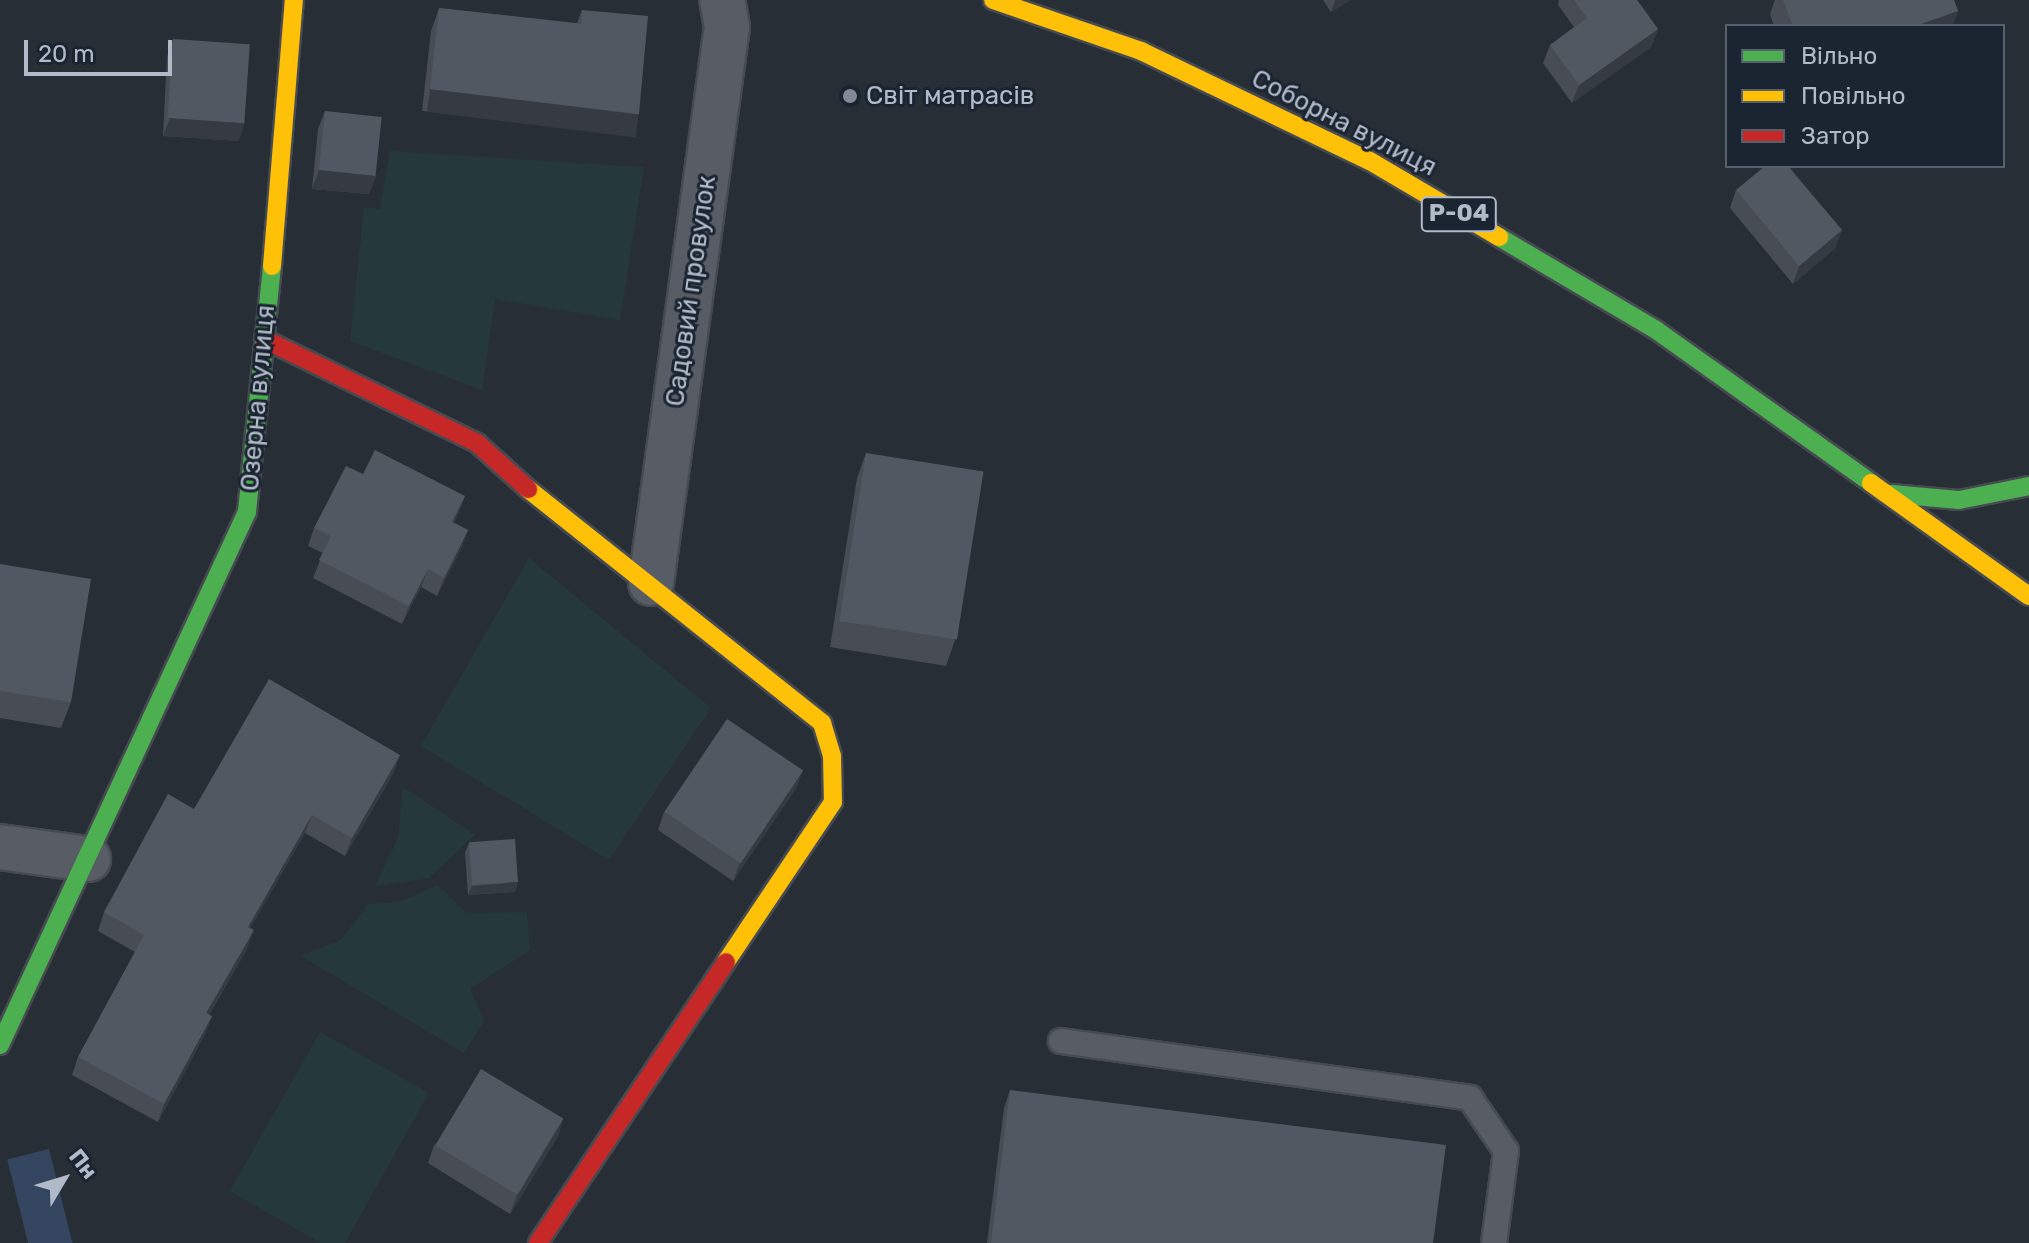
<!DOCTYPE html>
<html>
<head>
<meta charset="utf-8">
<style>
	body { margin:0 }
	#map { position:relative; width:2029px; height:1243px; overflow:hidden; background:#282e36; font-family:Rubik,sans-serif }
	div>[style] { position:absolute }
	.green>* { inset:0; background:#25383c }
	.water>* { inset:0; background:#34465f; transform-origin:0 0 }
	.roads { filter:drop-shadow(2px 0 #464a51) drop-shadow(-2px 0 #464a51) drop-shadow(0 2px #464a51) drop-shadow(0 -2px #464a51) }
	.lane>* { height:24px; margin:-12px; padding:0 12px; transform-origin:12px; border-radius:12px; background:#585c64 }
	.street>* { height:44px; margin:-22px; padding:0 22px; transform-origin:22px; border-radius:22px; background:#585c64 }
	.fast>* { height:18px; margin:-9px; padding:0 9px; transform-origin:9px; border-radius:9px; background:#4caf50 }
	.slow>* { height:18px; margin:-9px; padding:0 9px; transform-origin:9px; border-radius:9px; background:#ffc107 }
	.jam>* { height:18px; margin:-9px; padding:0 9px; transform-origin:9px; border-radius:9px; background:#c62828 }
	.wall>* { inset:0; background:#474c55 }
	.shaded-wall>* { inset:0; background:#363b43; transform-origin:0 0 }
	.building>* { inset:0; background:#525861; transform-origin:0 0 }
	.dots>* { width:22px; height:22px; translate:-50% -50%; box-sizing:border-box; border:4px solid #1b2431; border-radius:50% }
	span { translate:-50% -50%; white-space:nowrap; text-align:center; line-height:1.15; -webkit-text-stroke:6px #1b2431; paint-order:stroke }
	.shield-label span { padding:2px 6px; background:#1b2431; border:2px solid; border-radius:6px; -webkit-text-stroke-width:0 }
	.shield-label { font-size:24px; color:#b1bac8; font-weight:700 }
	.poi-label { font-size:26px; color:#b1bac8 }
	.left { translate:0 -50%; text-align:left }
	.street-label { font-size:26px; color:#b1bac8 }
	.legend { position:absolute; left:1725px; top:24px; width:280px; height:144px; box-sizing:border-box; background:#1b2431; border:2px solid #57606d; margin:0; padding:10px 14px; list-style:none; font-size:24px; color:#b1bac8 }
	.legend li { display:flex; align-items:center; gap:16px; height:40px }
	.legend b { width:40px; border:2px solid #57606d }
	.north { position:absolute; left:24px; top:1139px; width:80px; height:80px; -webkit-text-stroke:6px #1b2431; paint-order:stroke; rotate:52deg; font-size:22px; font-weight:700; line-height:32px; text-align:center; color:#b1bac8 }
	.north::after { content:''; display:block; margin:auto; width:28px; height:36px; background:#b1bac8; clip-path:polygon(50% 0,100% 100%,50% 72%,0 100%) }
	.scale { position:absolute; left:24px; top:40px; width:148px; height:36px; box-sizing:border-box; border:4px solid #b1bac8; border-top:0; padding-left:10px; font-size:24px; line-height:28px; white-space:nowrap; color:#b1bac8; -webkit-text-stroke:6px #1b2431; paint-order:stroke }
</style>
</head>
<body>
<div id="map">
	<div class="green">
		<i style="clip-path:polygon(390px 151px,644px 167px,620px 320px,495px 299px,482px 390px,350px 341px,364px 207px,380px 209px)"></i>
		<i style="clip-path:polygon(529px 558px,711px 708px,609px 860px,421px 746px)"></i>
		<i style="clip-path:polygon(403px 787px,475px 835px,429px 878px,375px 886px,398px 838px)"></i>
		<i style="clip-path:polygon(438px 885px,466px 913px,527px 912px,530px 950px,470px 989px,484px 1021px,464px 1053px,301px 956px,341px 940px,368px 904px,399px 902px)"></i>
		<i style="clip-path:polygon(320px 1032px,429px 1093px,345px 1243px,321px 1243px,230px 1191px)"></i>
	</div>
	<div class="water">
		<i style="left:49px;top:1149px;width:97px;height:43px;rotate:76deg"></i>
	</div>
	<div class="roads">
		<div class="lane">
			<i style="left:1061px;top:1041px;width:413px;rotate:7.9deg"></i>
			<i style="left:1470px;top:1098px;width:64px;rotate:55.8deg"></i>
			<i style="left:1506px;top:1151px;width:93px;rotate:97.4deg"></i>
		</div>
		<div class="street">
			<i style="left:651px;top:583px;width:561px;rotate:-82.22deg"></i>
			<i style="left:727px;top:27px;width:27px;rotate:-100deg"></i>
			<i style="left:0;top:847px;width:89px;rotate:7.8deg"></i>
		</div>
		<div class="fast">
			<i style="left:1499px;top:237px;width:182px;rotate:30.6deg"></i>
			<i style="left:1656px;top:330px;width:264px;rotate:35.4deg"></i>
			<i style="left:1892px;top:494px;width:67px;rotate:5.1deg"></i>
			<i style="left:1959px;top:500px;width:71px;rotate:-11.3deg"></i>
			<i style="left:0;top:1045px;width:587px;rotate:-65.14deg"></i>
			<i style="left:247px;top:512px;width:247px;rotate:-84.2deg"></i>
		</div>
		<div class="slow">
			<i style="left:993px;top:0;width:157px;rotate:19deg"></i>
			<i style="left:1141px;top:51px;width:254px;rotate:25.7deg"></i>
			<i style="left:1370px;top:161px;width:150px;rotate:30.5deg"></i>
			<i style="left:272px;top:266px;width:267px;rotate:-85.3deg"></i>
			<i style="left:1871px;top:483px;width:194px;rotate:35.6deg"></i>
			<i style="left:528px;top:489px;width:376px;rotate:38.5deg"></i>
			<i style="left:822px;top:723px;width:34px;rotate:73deg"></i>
			<i style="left:832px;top:756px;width:46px;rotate:88.8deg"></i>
			<i style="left:833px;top:802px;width:192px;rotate:123.8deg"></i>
		</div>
		<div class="jam">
			<i style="left:264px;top:339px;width:237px;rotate:26deg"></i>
			<i style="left:477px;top:443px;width:69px;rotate:42deg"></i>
			<i style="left:538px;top:1243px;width:338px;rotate:-56.2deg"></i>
		</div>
	</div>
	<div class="wall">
		<i style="clip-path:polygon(1323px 0,1350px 0,1331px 12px)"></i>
		<i style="clip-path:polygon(1559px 0,1637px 0,1658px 29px,1651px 47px,1572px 103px,1543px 63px,1550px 45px,1574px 27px,1558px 5px)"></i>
		<i style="clip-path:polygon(1775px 0,1954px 0,1958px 11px,1952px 26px,1774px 26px,1770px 14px)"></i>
		<i style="clip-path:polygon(439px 8px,577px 23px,582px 10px,639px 114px,631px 136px,422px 111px,431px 31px)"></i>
		<i style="clip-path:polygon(173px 39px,239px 141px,163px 136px,167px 57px)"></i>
		<i style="clip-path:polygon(325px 111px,376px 176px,369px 194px,312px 189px,318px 129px)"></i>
		<i style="clip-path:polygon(1736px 190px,1842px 230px,1835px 248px,1793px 284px,1730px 208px)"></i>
		<i style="clip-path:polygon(866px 453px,955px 640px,946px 666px,830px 647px,857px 478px)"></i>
		<i style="clip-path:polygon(363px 474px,465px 496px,454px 523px,468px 530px,461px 549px,437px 596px,421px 587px,402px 624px,313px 578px,323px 553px,308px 546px,314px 528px)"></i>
		<i style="clip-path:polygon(0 564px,71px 702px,61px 728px,0 718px)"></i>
		<i style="clip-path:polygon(400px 755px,393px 774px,345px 856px,305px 833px,250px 928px,247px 949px,209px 1015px,212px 1016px,205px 1034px,158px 1122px,72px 1075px,78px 1057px,135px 952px,98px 931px,104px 912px,194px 809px)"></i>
		<i style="clip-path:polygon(803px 770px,796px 788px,733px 881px,658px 830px,664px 812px)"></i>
		<i style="clip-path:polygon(469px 843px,515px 892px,468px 895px,465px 852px)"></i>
		<i style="clip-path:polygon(1010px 1090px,1433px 1243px,987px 1243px,1004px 1108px)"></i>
		<i style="clip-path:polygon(563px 1119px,557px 1138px,510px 1214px,428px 1163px,434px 1145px)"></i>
	</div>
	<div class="shaded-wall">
		<i style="clip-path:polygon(1335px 0,1350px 0,1331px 12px)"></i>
		<i style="clip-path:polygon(1958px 11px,1952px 26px,1915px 26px)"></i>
		<i style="clip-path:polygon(1658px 29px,1651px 47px,1572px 103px,1579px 85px)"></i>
		<i style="left:430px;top:89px;width:210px;height:23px;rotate:7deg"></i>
		<i style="clip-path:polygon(170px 118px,245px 122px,239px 141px,163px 136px)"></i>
		<i style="clip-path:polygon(319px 170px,376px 176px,369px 194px,312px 189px)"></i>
		<i style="clip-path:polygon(1842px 230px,1835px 248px,1793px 284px,1799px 266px)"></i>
		<i style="clip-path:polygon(465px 496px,458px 514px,445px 540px,452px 522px)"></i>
		<i style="clip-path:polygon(468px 530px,461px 549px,437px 596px,444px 578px)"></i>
		<i style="clip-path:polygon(428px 569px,421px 587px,402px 624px,409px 606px)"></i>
		<i style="clip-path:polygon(400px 755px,393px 774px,345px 856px,352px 838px)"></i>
		<i style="clip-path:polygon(803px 770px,796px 788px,733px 881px,740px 863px)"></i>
		<i style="clip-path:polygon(312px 815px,305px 833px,241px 945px,248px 927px)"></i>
		<i style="clip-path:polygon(518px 882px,515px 892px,468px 895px,472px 886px)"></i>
		<i style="clip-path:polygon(254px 930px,247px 949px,199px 1031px,206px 1013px)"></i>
		<i style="clip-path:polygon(212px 1016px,205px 1034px,158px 1122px,164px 1104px)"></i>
		<i style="clip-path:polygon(563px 1119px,557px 1138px,510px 1214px,517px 1195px)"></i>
	</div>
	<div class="building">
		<i style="clip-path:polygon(1574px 0,1637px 0,1658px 29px,1579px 85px,1550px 45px,1587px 18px)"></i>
		<i style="clip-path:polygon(1783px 0,1954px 0,1958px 11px,1915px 26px,1793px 26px)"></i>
		<i style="clip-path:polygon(439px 8px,581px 24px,582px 10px,648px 16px,639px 114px,430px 89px)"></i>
		<i style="left:173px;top:39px;width:77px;height:79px;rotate:4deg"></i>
		<i style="left:325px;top:111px;width:57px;height:59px;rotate:6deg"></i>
		<i style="clip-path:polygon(1765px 166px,1788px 166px,1842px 230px,1799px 266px,1736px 190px)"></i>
		<i style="clip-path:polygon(375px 450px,465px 496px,452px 522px,468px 530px,444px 578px,428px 569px,409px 606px,319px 560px,331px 536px,314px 528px,346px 466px,363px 474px)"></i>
		<i style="left:866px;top:453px;width:119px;height:170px;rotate:9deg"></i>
		<i style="clip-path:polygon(0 564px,91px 579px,71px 702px,0 691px)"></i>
		<i style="clip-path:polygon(269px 679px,400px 755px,352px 838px,312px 815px,248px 927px,254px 930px,206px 1013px,212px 1016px,164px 1104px,78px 1057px,144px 935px,104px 912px,168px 794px,194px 809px)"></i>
		<i style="left:727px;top:719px;width:92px;height:112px;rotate:34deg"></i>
		<i style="left:515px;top:839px;width:43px;height:46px;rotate:86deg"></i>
		<i style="left:481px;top:1069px;width:96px;height:89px;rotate:31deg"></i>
		<i style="clip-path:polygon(1010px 1090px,1446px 1145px,1433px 1243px,991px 1243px)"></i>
	</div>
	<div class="dots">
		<i style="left:850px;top:96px;background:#818995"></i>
	</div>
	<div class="shield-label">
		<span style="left:1459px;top:214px">Р-04</span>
	</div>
	<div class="poi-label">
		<span class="left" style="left:866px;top:96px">Світ матрасів</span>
	</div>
	<div class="street-label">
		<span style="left:1344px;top:123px;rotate:27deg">Соборна вулиця</span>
		<span style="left:691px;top:291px;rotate:-82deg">Садовий провулок</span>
		<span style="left:258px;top:398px;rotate:-85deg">Озерна вулиця</span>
	</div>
	<ul class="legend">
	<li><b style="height:10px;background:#4caf50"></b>Вільно</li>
	<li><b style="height:10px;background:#ffc107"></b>Повільно</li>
	<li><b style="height:10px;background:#c62828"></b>Затор</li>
	</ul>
	<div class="north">Пн</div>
	<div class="scale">20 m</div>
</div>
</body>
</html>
